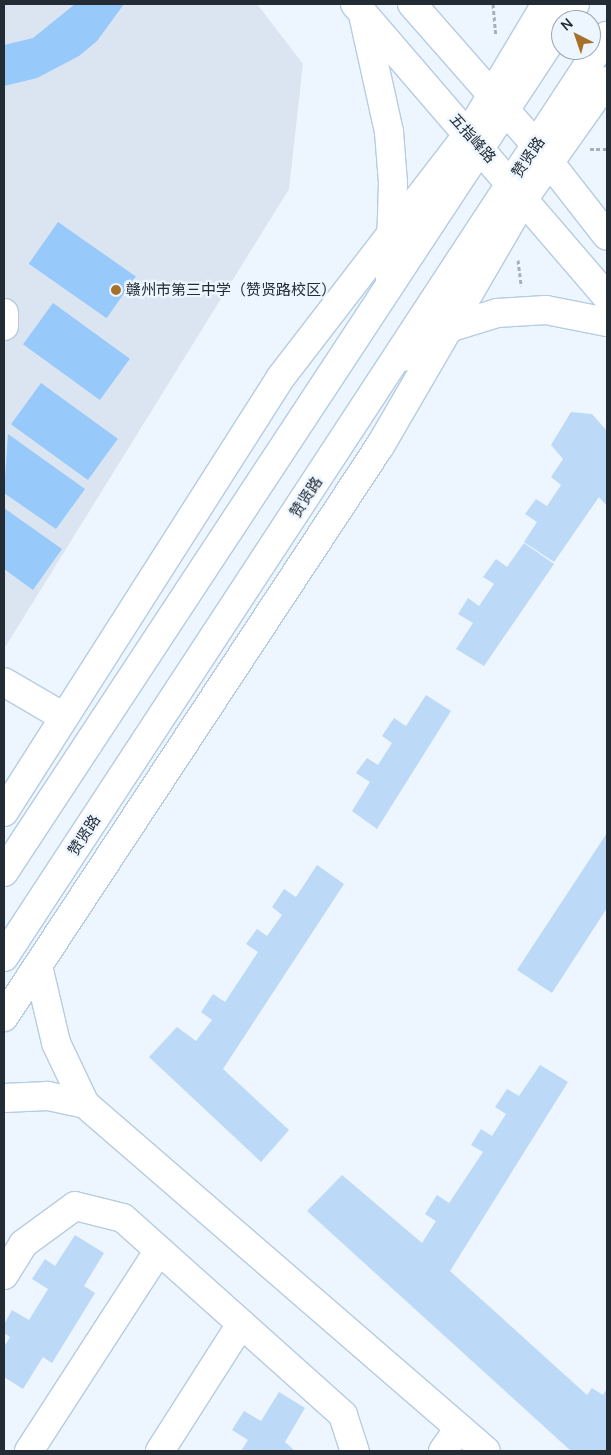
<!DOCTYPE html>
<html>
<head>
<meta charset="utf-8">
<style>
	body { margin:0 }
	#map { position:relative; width:611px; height:1455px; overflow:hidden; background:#edf6ff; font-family:Manrope,"Noto Sans SC",sans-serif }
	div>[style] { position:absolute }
	.built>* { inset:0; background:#dae5f1 }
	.green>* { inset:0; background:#97c9fb; transform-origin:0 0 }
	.building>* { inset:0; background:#bcd9f8 }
	.path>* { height:3px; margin-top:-1.5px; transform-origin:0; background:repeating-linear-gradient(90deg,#a7b0b9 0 4px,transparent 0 6.5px) }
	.roads { filter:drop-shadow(1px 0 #b6cce2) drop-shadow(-1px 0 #b6cce2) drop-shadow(0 1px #b6cce2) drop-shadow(0 -1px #b6cce2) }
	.minor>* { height:28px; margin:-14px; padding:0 14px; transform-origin:14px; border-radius:14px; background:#fff }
	.major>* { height:28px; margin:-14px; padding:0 14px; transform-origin:14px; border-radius:14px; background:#fff }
	.dots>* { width:14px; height:14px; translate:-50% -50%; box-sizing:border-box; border:2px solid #edf6ff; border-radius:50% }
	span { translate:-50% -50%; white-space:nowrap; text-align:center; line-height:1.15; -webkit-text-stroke:4.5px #edf6ff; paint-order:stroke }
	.street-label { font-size:15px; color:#232b34 }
	.poi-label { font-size:15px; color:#232b34 }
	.left { translate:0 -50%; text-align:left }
	.frame { position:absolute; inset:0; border:5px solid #232b34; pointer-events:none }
	.north { position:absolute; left:551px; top:10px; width:50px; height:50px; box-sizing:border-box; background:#edf6ff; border:1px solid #9ca5ae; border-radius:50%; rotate:319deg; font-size:14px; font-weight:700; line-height:20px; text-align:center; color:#232b34 }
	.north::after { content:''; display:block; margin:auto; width:18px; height:22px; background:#a7712c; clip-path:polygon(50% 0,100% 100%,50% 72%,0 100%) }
</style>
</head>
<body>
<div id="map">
	<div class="built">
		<i style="clip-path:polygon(4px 4px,257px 4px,303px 64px,289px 189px,4px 649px)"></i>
	</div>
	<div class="green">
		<i style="clip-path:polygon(75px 4px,124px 4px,97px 41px,79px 56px,37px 78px,4px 86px,4px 45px,33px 38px)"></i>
		<i style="left:58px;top:222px;width:95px;height:51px;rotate:35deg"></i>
		<i style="left:53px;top:303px;width:95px;height:51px;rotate:36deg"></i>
		<i style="left:41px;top:383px;width:95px;height:51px;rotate:36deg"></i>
		<i style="clip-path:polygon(8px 434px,85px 489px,56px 529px,4px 493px)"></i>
		<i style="clip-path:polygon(4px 508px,62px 549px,33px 590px,4px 569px)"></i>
	</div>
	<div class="building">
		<i style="clip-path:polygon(571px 412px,592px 414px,607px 431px,607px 506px,599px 497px,554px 562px,524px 542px,537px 522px,525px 514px,536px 499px,547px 506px,561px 485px,551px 477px,563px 459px,551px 445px)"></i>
		<i style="clip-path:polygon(524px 543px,554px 564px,484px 666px,456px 649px,473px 623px,458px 614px,468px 598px,479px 606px,494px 584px,483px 577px,496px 559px,507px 567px)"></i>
		<i style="clip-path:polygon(426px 695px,451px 711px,377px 829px,352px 811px,370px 782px,356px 773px,367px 758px,378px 765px,392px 743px,382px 736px,394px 718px,406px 726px)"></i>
		<i style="clip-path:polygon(607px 833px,607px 908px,552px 993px,517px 970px)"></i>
		<i style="clip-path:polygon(317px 865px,344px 884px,223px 1069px,289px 1130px,261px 1162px,149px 1057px,177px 1027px,196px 1041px,212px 1020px,201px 1012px,213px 994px,225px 1002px,258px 952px,246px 944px,257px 929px,267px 936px,282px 915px,272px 907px,284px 889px,296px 897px)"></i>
		<i style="clip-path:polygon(540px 1065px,568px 1082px,450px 1271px,587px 1395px,592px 1388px,603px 1395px,607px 1388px,607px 1451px,571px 1451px,307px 1211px,342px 1175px,422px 1243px,436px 1221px,425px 1214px,437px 1195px,449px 1203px,483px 1152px,471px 1145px,481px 1129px,492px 1136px,506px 1114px,495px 1107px,507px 1089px,519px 1096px)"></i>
		<i style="clip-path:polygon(75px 1235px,104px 1253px,84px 1286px,95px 1293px,52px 1363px,43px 1357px,23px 1389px,4px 1377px,4px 1347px,10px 1337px,4px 1333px,4px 1324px,12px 1310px,29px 1320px,48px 1289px,32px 1279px,45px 1259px,55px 1266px)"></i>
		<i style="clip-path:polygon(279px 1392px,305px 1408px,285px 1442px,295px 1451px,241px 1451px,248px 1440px,232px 1430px,244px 1411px,261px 1421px)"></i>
	</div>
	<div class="path">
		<i style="left:493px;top:4px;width:32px;rotate:85deg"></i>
		<i style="left:590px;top:149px;width:17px"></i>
		<i style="left:518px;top:260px;width:26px;rotate:83deg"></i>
	</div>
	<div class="roads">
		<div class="minor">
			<i style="left:4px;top:313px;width:13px;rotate:90deg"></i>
			<i style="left:4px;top:682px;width:69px;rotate:30.3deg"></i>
			<i style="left:4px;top:812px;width:516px;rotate:-57.51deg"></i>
			<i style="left:281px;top:377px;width:308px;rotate:-52.4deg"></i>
			<i style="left:469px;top:133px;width:150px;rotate:-59.2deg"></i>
			<i style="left:38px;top:966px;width:79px;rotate:76.8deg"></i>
			<i style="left:56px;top:1043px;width:68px;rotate:64.6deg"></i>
			<i style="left:85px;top:1104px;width:530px;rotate:40.87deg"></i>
			<i style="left:4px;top:1017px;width:684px;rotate:-56.64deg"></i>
			<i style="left:380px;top:446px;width:288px;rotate:-59.8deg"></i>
			<i style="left:525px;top:197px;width:142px;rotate:-54.7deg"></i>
			<i style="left:4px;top:1098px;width:44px;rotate:-2.6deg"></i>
			<i style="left:48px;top:1096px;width:38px;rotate:12deg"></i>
			<i style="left:4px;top:1275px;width:36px;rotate:-58deg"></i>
			<i style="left:23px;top:1244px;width:64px;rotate:-36.2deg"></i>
			<i style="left:75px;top:1206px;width:49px;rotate:14deg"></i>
			<i style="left:123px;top:1218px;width:295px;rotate:41.8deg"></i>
			<i style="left:343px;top:1415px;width:38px;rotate:72deg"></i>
			<i style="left:29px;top:1451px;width:239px;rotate:-57.1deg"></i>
			<i style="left:160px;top:1451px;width:151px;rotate:-57.5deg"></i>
			<i style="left:443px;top:1451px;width:28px;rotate:-55deg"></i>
		</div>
		<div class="major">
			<i style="left:355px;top:4px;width:386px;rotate:49.3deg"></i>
			<i style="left:412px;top:4px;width:188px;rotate:48.7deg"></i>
			<i style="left:536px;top:145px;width:115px;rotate:52deg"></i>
			<i style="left:364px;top:19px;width:116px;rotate:77.5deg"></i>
			<i style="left:389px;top:132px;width:51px;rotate:85.5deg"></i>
			<i style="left:393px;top:183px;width:97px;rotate:91.8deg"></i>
			<i style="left:564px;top:20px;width:19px;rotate:-55deg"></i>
			<i style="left:403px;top:357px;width:57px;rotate:-31.5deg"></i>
			<i style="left:452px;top:327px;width:47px;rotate:-17.3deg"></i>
			<i style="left:497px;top:313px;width:49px;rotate:-3.5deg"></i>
			<i style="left:546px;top:310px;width:62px;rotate:11.1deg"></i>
			<i style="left:4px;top:872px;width:1014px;rotate:-56.67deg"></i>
			<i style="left:4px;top:957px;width:1101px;rotate:-56.79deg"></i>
		</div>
	</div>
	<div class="dots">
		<i style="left:116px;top:290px;background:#a7712c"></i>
	</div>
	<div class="street-label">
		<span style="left:473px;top:138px;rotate:48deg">五指峰路</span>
		<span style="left:528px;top:157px;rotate:-56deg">赞贤路</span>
		<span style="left:306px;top:497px;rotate:-57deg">赞贤路</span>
		<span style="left:84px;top:835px;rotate:-57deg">赞贤路</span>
	</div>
	<div class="poi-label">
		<span class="left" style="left:126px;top:290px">赣州市第三中学（赞贤路校区）</span>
	</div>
	<div class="frame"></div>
	<div class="north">N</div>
</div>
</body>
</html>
